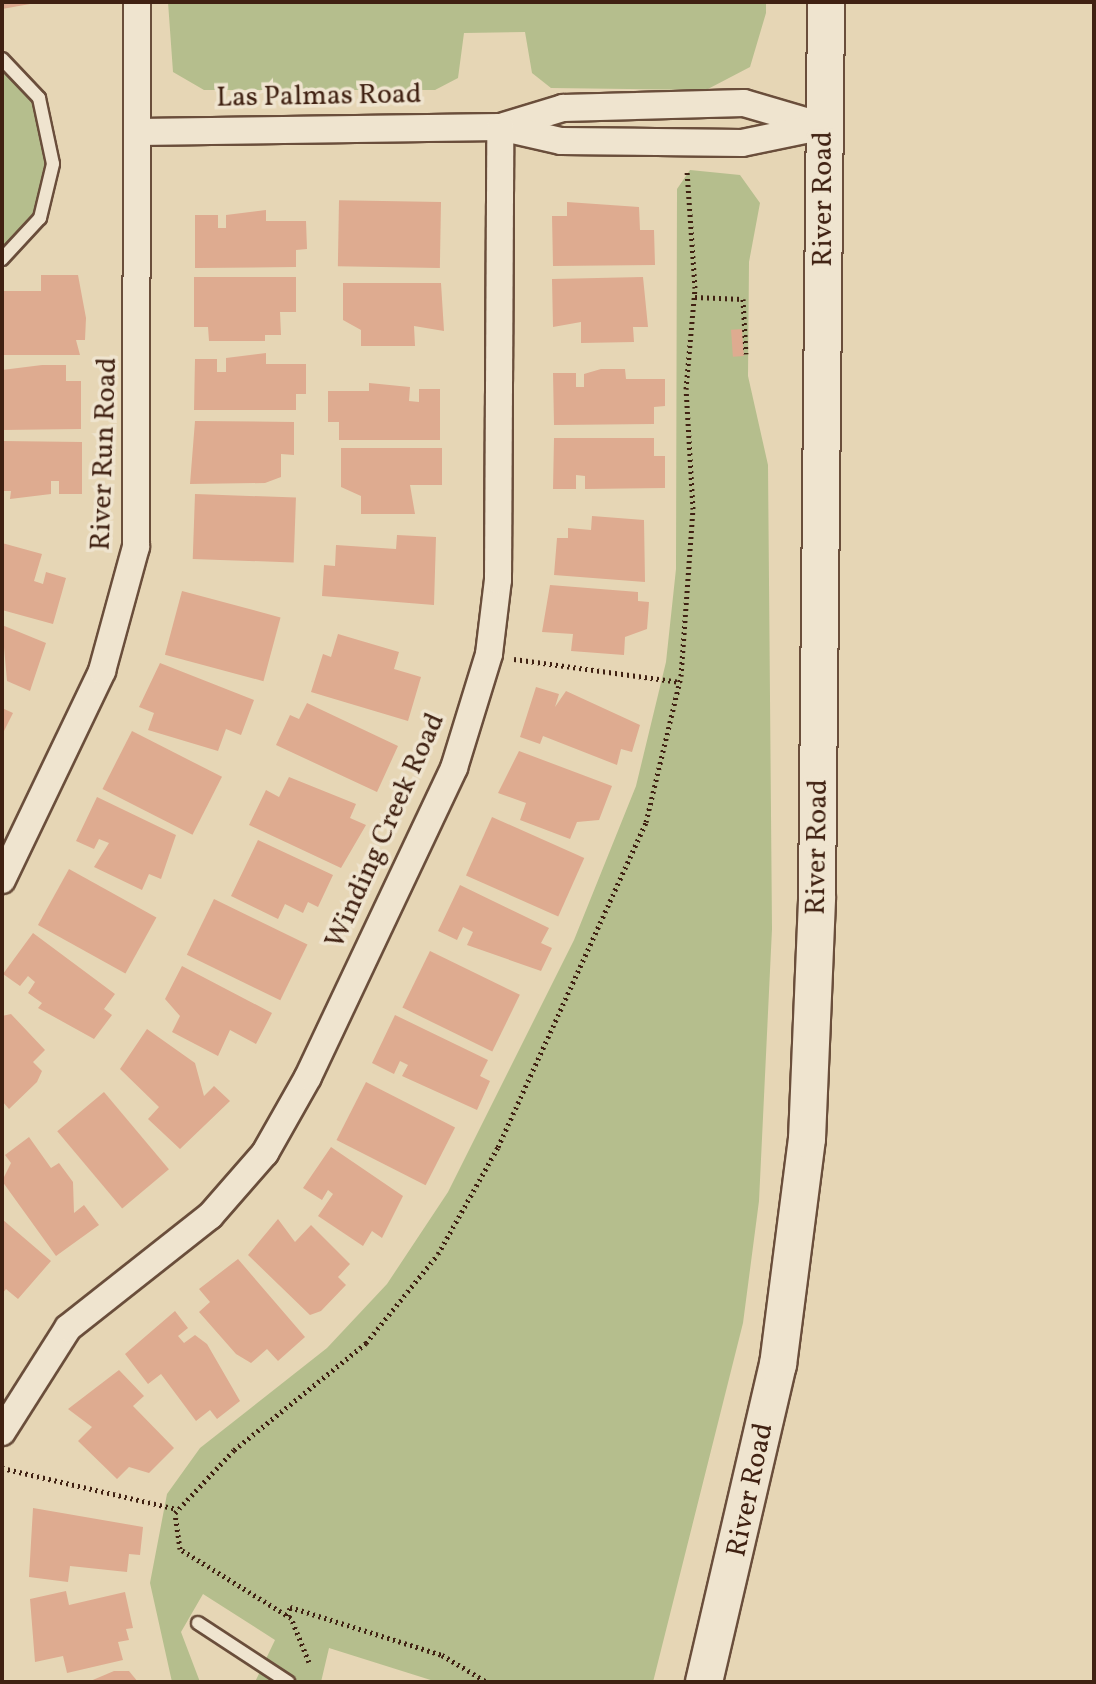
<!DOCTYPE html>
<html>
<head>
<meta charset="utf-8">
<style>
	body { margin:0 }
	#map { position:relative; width:1096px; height:1684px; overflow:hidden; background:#e6d6b5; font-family:Vollkorn,serif }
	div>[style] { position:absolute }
	.green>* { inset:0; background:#b5be8d }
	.building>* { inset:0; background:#deab90; transform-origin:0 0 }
	.path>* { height:5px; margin-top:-2.5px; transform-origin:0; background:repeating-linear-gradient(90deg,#402112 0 2px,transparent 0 6px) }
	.roads { filter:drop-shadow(2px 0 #6a4e3b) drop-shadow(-2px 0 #6a4e3b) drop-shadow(0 2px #6a4e3b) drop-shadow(0 -2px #6a4e3b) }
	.lane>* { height:12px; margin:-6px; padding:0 6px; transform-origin:6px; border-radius:6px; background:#efe4cf }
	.street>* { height:26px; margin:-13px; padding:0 13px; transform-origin:13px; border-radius:13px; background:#efe4cf }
	.secondary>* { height:36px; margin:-18px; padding:0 18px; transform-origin:18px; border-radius:18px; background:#efe4cf }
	span { translate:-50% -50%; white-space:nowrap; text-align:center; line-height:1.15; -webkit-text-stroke:7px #efe4cf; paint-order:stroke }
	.street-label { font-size:28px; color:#402112 }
	.frame { position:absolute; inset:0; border:4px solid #402112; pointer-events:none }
</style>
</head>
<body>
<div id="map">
	<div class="green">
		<i style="clip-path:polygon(168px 2px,766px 2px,766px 13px,750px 67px,706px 90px,551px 88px,532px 73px,525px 32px,464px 33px,458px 78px,435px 90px,204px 90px,173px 72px)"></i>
		<i style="clip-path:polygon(2px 59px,21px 73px,51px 129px,49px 198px,2px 259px)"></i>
		<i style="clip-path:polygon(690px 170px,740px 175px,760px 203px,749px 262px,748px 376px,768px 465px,772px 929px,759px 1201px,743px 1323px,653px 1682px,437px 1682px,329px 1648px,321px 1682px,255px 1682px,275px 1640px,203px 1594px,181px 1632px,200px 1682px,172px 1682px,150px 1583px,167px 1494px,200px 1448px,327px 1348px,387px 1284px,448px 1192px,574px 940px,636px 786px,666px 662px,676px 569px,677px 189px)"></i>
	</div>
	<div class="building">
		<i style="clip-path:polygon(2px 2px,30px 2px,30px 4px,2px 9px)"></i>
		<i style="left:441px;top:202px;width:66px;height:102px;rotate:91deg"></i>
		<i style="clip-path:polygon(567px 202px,639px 207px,640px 230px,654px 230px,655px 265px,553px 266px,552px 216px,567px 216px)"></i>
		<i style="clip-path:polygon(266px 210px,266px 221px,306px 221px,307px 249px,296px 250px,296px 267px,195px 268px,195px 215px,218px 215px,218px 228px,226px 228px,226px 215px)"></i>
		<i style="clip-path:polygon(41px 275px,78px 275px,86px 318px,85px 340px,76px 340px,80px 355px,2px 355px,2px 291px,41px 291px)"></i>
		<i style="clip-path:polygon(194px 277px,296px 277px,296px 312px,280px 312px,281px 335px,265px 335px,265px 341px,209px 341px,208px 327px,194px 327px)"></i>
		<i style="clip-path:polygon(643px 277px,648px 327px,633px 327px,634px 342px,581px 343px,581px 322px,553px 327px,552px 279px)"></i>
		<i style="clip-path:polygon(343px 283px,441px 283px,444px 331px,414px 326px,415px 346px,361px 346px,361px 330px,343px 320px)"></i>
		<i style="left:742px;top:329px;width:27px;height:11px;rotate:86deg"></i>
		<i style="clip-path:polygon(266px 353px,266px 364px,306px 364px,306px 394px,296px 394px,296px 410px,194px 410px,195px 359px,217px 359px,217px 372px,226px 372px,226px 358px)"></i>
		<i style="clip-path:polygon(42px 365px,66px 365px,66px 381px,81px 381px,81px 429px,2px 430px,2px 370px)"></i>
		<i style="clip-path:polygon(601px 369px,625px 369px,626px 379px,665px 379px,665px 406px,654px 407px,654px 424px,554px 425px,553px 373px,576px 373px,576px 387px,584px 387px,584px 374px)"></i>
		<i style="clip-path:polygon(369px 383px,410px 387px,409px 401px,419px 402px,419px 389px,440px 389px,440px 440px,339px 440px,339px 422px,328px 422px,328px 391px,369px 391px)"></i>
		<i style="clip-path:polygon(195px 421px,294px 422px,294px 455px,281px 454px,281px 477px,265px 483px,190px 484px)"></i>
		<i style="clip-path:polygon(554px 438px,654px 438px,654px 456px,665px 456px,665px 488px,585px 489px,585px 476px,576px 475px,576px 489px,553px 489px)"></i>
		<i style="clip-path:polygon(2px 441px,82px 442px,82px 494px,59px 494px,59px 481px,51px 481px,51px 494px,10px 499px,11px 491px,2px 491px)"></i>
		<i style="clip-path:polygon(341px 448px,442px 448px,442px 485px,410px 485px,415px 514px,361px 514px,361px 496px,341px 487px)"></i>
		<i style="left:195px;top:494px;width:101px;height:65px;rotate:2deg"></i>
		<i style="clip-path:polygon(592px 516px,644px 520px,645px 582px,554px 575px,557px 538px,568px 538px,568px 528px,591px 530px)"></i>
		<i style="clip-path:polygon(397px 535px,436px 537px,434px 605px,322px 596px,324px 565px,335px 566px,336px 545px,396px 549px)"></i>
		<i style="clip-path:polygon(2px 543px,42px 554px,34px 581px,43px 584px,46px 572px,66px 578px,53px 624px,2px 610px)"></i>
		<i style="clip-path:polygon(550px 585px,638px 592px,638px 601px,649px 602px,647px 629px,625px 637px,624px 655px,571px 651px,573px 634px,542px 632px)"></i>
		<i style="left:182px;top:591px;width:102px;height:66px;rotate:15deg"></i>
		<i style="clip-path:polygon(2px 625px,46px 643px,30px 691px,7px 681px)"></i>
		<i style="clip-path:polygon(338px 634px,399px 652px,394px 669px,421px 677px,408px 721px,311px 692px,323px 654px,331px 657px)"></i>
		<i style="clip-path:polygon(160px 663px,254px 700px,241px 735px,226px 729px,218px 751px,148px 730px,154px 713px,139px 707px)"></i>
		<i style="clip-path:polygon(536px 687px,559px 694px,555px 707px,566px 691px,640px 725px,632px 752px,621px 749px,617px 765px,543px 736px,540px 744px,520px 737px)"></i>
		<i style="clip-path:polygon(307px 703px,398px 746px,377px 792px,276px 745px,290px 715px,299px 719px)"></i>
		<i style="clip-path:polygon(2px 708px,13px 713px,2px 735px)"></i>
		<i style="left:132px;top:731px;width:101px;height:65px;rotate:27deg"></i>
		<i style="clip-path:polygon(519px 751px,612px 786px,599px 820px,577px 822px,570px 839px,520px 820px,526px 803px,498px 793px)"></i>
		<i style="clip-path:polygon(289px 777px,356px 804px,350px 818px,366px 825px,341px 868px,249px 825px,266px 790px,279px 797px)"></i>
		<i style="clip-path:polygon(97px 797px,176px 835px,161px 879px,149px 874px,142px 890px,94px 867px,109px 843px,99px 839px,94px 849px,76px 841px)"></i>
		<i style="left:492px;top:817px;width:101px;height:64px;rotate:24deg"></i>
		<i style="clip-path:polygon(258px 840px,333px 875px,318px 907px,308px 902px,303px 913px,285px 904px,278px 919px,231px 896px)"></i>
		<i style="left:69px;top:869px;width:100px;height:64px;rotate:29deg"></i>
		<i style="clip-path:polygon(460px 885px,549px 928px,541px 943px,552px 948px,541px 971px,467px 945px,473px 932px,463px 927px,457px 940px,438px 931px)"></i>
		<i style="left:214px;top:899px;width:104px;height:62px;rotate:26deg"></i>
		<i style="clip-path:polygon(33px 933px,115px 994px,104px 1009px,112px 1015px,94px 1039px,38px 1008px,42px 1003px,28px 993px,35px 982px,28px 976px,20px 986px,3px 974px)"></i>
		<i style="left:430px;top:951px;width:100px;height:63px;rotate:26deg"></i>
		<i style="clip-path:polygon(182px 966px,272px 1013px,256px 1044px,230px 1030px,218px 1056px,172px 1032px,180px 1016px,165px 999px)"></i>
		<i style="clip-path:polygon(11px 1014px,45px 1050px,33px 1062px,42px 1071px,37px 1082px,9px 1109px,2px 1101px,2px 1016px)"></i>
		<i style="clip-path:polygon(395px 1015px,488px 1060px,480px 1076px,490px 1081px,477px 1110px,402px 1076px,408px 1065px,400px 1061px,394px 1074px,372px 1063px)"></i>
		<i style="clip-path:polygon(147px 1029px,195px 1063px,204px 1096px,214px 1086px,230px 1101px,180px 1149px,148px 1119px,159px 1107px,120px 1069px)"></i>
		<i style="left:366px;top:1082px;width:100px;height:65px;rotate:27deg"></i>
		<i style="left:104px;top:1092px;width:101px;height:61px;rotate:50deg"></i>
		<i style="clip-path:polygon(29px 1137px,51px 1168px,59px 1163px,73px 1182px,74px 1213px,84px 1205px,99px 1225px,56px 1256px,2px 1181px,11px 1163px,5px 1155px)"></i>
		<i style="clip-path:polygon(331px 1147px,403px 1196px,382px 1238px,372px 1231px,363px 1246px,318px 1216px,333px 1194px,328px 1190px,322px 1200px,303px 1188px)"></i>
		<i style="clip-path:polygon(2px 1219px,51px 1261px,18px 1299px,6px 1289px,2px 1294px)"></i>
		<i style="clip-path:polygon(278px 1219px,295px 1242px,311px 1225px,350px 1264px,338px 1277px,346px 1285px,321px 1311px,310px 1315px,248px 1255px)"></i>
		<i style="clip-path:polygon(238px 1259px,305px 1337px,278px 1361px,267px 1349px,251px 1363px,236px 1354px,199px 1312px,210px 1302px,199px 1289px)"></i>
		<i style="clip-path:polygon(175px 1311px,188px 1328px,178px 1336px,184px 1343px,195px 1335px,207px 1344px,240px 1401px,217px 1419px,210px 1410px,196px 1421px,161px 1374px,148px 1384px,125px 1354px)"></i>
		<i style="clip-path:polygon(119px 1370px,144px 1396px,133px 1406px,174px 1448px,149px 1473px,129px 1467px,117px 1479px,78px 1441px,92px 1427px,68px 1409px)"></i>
		<i style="clip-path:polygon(33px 1508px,143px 1527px,140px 1555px,129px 1554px,127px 1572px,70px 1566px,68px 1582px,29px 1577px)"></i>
		<i style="clip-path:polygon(66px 1591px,69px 1605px,125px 1592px,133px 1628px,126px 1629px,129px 1640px,118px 1642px,123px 1660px,67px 1673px,63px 1656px,35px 1662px,30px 1599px)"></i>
		<i style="clip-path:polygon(114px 1671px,129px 1671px,138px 1682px,88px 1682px)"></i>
	</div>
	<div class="path">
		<i style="left:695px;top:297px;width:48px;rotate:2.4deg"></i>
		<i style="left:743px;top:299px;width:55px;rotate:86.9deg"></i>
		<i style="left:514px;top:659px;width:168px;rotate:7.9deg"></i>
		<i style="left:2px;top:1468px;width:180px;rotate:13.2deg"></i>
		<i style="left:288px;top:1616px;width:9px;rotate:-77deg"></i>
		<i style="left:290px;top:1607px;width:159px;rotate:17.5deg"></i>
		<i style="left:442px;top:1655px;width:52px;rotate:31deg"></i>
		<i style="left:309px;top:1662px;width:48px;rotate:-112.2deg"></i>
		<i style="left:291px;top:1618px;width:131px;rotate:-148.1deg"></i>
		<i style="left:180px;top:1549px;width:36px;rotate:-98deg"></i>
		<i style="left:175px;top:1513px;width:86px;rotate:-46.9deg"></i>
		<i style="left:234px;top:1450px;width:170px;rotate:-39deg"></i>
		<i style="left:366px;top:1343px;width:114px;rotate:-51deg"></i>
		<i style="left:438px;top:1254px;width:123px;rotate:-60.7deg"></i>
		<i style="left:498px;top:1147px;width:357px;rotate:-65.5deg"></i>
		<i style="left:646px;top:822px;width:150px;rotate:-76.5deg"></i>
		<i style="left:681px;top:676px;width:167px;rotate:-85.9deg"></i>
		<i style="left:693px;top:509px;width:120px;rotate:-93.3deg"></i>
		<i style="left:686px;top:389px;width:101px;rotate:-84.9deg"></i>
		<i style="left:695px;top:288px;width:117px;rotate:-93.9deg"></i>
	</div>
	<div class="roads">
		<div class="lane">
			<i style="left:2px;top:59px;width:54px;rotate:46.5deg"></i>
			<i style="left:39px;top:98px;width:67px;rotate:78deg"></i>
			<i style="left:53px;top:164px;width:56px;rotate:103.5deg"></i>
			<i style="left:40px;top:218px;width:56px;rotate:132.8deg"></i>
			<i style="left:198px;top:1623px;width:108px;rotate:33.2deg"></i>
		</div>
		<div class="street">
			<i style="left:504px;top:126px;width:62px;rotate:-17deg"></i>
			<i style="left:563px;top:108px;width:181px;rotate:-1.6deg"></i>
			<i style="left:744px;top:103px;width:78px;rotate:16.3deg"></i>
			<i style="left:139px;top:132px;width:361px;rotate:-0.8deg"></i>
			<i style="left:500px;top:127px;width:63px;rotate:12.9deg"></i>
			<i style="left:561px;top:141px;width:181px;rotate:0.6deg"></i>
			<i style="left:742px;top:143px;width:84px;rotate:-11.7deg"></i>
			<i style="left:2px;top:880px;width:232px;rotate:-64.4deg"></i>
			<i style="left:102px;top:671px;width:129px;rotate:-74.7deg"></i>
			<i style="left:136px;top:547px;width:545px;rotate:-89.89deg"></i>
			<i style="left:2px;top:1432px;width:123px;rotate:-57.6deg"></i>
			<i style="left:68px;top:1328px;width:181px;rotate:-38.3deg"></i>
			<i style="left:210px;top:1216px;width:84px;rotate:-48.9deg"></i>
			<i style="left:265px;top:1153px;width:87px;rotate:-60.5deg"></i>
			<i style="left:308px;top:1077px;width:342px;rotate:-64.7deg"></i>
			<i style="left:454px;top:768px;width:119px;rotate:-72.9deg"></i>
			<i style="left:489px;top:654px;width:75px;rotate:-83.1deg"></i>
			<i style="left:498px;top:580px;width:453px;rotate:-89.7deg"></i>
		</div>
		<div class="secondary">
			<i style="left:704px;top:1682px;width:326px;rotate:-76.9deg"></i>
			<i style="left:778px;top:1365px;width:228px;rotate:-82.7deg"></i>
			<i style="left:807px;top:1139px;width:243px;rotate:-87.6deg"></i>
			<i style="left:817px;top:896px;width:894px;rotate:-89.42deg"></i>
		</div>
	</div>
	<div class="street-label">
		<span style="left:319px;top:97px;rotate:-1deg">Las Palmas Road</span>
		<span style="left:824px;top:199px;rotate:-90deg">River Road</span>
		<span style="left:105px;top:454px;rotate:-88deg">River Run Road</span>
		<span style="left:386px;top:831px;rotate:-66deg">Winding Creek Road</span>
		<span style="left:818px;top:847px;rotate:-89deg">River Road</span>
		<span style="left:751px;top:1490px;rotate:-78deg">River Road</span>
	</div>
	<div class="frame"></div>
</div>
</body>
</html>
